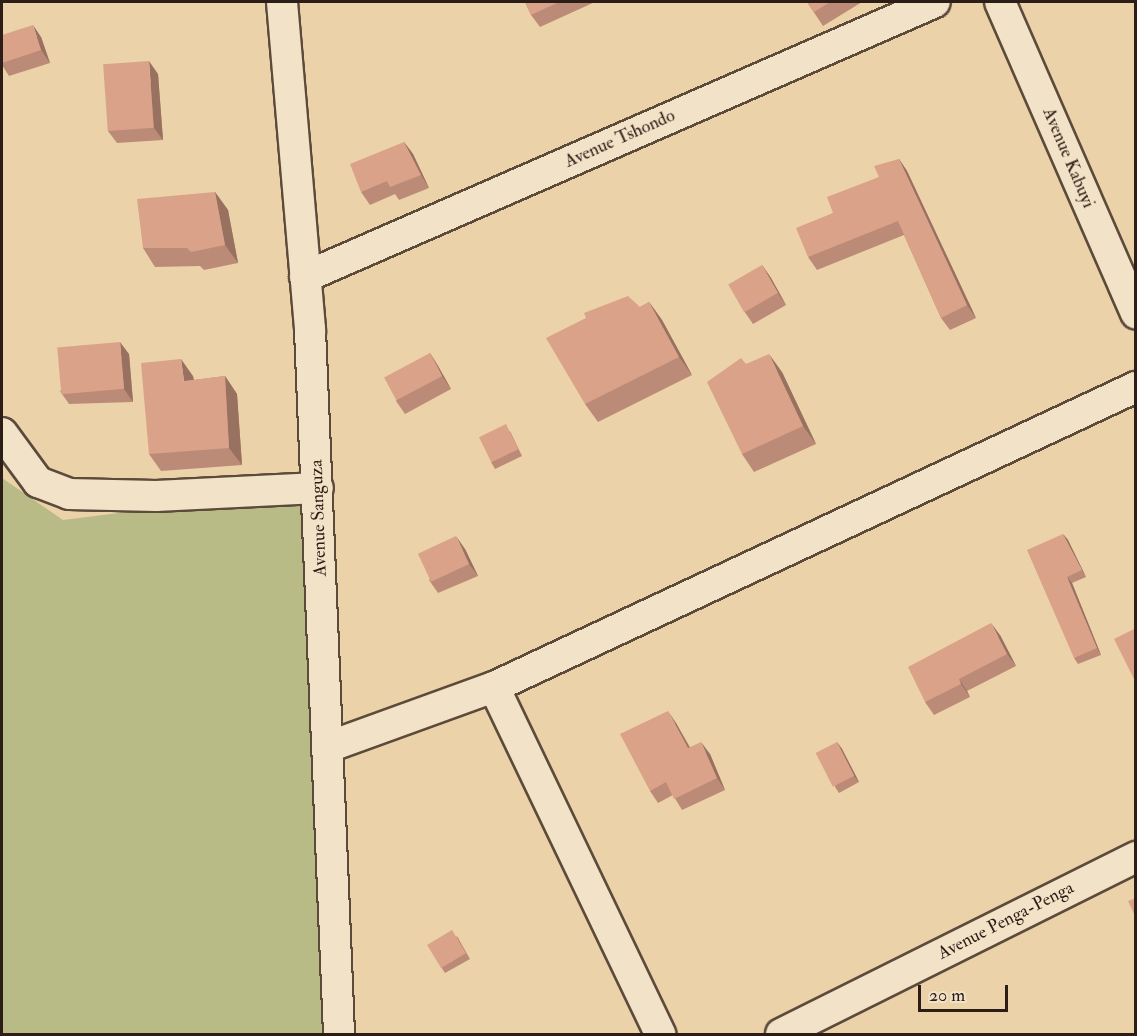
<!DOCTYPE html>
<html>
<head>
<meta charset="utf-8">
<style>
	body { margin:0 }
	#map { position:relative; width:1137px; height:1036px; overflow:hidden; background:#ebd2a9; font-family:"IM FELL Double Pica",serif }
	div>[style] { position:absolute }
	.green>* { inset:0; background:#b9bb87 }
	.roads { filter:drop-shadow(2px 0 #5c4a3b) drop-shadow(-2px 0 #5c4a3b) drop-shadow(0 2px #5c4a3b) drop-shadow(0 -2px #5c4a3b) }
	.minor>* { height:30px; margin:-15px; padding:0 15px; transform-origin:15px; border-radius:15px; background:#f2e2c7 }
	.wall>* { inset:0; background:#bc8b77 }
	.shaded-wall>* { inset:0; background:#997161 }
	.building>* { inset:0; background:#dba28a; transform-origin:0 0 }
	span { translate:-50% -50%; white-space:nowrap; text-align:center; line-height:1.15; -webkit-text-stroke:6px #f2e2c7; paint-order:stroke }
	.street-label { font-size:18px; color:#2c1d16 }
	.frame { position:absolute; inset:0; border:3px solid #2c1d16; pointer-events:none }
	.scale { position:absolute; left:918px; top:985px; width:90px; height:27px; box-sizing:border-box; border:3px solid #2c1d16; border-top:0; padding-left:8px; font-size:18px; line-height:21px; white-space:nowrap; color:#2c1d16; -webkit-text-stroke:4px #f2e2c7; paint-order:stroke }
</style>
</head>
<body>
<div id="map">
	<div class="green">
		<i style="clip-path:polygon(2px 478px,63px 520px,318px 488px,339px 1034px,2px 1034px)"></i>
	</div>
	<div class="roads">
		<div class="minor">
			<i style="left:282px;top:2px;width:329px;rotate:85.1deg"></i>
			<i style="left:310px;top:330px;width:705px;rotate:87.64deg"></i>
			<i style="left:1000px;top:2px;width:340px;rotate:66.4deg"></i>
			<i style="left:305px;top:277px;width:687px;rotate:-23.58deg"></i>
			<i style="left:2px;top:433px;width:61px;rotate:53.7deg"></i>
			<i style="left:38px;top:482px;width:33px;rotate:21deg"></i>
			<i style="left:69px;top:494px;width:87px;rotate:1.3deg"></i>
			<i style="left:156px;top:496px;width:162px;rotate:-2.8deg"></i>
			<i style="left:494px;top:687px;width:385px;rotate:64.4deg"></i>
			<i style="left:328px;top:747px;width:177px;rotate:-19.9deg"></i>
			<i style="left:494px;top:687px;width:709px;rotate:-25.05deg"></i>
			<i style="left:781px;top:1034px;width:397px;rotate:-26.5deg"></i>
		</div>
	</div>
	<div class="wall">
		<i style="clip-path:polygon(525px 2px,595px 2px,540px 27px,531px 15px)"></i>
		<i style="clip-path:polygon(807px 2px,862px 2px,823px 26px)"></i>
		<i style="clip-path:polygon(2px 35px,41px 37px,50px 63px,9px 76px,2px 65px)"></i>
		<i style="clip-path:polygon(158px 74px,163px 140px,117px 143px,108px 131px)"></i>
		<i style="clip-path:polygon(404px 142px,413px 154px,429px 188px,399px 200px,395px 194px,370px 205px,361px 192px)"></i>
		<i style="clip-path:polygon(899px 159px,907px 171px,976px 318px,950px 330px,941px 318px,904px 235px,817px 270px,808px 257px,833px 213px,879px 177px)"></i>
		<i style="clip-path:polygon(215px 192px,228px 210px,238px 263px,204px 270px,200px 266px,155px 267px,143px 248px)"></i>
		<i style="clip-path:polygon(762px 265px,771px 278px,786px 305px,753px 324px,744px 311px)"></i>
		<i style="clip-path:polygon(649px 302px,662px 320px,692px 375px,598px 422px,585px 404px,586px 318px,640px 307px)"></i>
		<i style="clip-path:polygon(430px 353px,438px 366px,451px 389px,405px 414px,396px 401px)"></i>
		<i style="clip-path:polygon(129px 354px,133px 402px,69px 404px,60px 391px)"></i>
		<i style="clip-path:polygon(746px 364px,782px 372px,816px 444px,754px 472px,742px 454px)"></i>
		<i style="clip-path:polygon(193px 376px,194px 380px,225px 376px,237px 394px,242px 465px,161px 471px,149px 454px)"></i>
		<i style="clip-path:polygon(510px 431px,522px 456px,495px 469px,491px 462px)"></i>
		<i style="clip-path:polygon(1063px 534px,1068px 540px,1086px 577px,1072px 583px,1101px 655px,1078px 664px,1074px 658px)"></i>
		<i style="clip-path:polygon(465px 549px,478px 576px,438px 593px,429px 580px)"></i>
		<i style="clip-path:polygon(1000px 635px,1016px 666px,967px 691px,970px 697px,934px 715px,925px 702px)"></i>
		<i style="clip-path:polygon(676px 723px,690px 747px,710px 754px,725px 790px,682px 810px,673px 795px,658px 803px,650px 791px)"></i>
		<i style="clip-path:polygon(837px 742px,842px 749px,859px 782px,839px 793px,835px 787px)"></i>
		<i style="clip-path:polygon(457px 936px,470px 959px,445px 973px,441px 967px)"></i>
	</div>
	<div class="shaded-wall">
		<i style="clip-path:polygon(33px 25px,41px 37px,50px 63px,41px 50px)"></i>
		<i style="clip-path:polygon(149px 61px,158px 74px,163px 140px,154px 128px)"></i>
		<i style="clip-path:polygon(404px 142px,413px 154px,429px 188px,421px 175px)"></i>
		<i style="clip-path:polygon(899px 159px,907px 171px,976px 318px,967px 305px)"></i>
		<i style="clip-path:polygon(215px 192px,228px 210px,238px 263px,225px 245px)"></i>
		<i style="clip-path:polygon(762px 265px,771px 278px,786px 305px,778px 293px)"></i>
		<i style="clip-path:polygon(649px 302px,662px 320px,692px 375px,679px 357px)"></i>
		<i style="clip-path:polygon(120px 342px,129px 354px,133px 402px,124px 389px)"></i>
		<i style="clip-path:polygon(430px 353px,438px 366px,451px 389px,442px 376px)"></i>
		<i style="clip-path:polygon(769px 354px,782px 372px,816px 444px,803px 426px)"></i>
		<i style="clip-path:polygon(181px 359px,193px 376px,196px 398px,184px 381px)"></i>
		<i style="clip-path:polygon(225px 376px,237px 394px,242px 465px,229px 448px)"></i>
		<i style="clip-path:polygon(1063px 534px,1068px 540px,1086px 577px,1082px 570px)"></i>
		<i style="clip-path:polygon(456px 536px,465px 549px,478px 576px,469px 564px)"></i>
		<i style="clip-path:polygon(1067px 577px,1072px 583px,1101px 655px,1097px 648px)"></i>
		<i style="clip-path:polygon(991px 623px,1000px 635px,1016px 666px,1007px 654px)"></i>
		<i style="clip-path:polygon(959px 679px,967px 691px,970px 697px,961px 684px)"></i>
		<i style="clip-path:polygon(668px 711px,676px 723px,696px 760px,688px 748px)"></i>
		<i style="clip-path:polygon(701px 742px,710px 754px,725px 790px,717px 778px)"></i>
		<i style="clip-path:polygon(837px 742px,842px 749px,859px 782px,854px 776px)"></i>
	</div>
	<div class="building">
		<i style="clip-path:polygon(525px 2px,559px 2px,531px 15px)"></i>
		<i style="clip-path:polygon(807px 2px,830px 2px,814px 12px)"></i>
		<i style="clip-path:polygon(33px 25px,41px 50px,2px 63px,2px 35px)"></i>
		<i style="left:149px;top:61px;width:67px;height:46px;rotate:86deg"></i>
		<i style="clip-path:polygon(404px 142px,421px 175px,390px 187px,387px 181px,361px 192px,350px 164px)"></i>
		<i style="clip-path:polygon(899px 159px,967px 305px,941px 318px,898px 221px,808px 257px,796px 228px,833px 213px,827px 197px,879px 177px,874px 166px)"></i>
		<i style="clip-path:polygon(215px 192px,225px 245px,191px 252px,187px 248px,143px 248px,137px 199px)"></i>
		<i style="left:762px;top:265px;width:32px;height:39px;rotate:60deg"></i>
		<i style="clip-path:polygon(628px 296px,640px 307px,649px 302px,679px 357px,585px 404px,546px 338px,586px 318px,584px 313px)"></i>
		<i style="left:120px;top:342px;width:47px;height:63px;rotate:85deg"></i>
		<i style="left:430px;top:353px;width:26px;height:52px;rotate:62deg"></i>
		<i style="clip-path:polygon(769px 354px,803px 426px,742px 454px,707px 382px,741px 358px,746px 364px)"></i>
		<i style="clip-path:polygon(181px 359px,184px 381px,225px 376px,229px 448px,149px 454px,141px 363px)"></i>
		<i style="left:506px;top:424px;width:28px;height:30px;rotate:64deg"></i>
		<i style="clip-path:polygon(1063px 534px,1082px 570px,1067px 577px,1097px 648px,1074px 658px,1027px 550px)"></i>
		<i style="left:456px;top:536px;width:31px;height:42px;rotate:65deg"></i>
		<i style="clip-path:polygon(991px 623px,1007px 654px,959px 679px,961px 684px,925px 702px,908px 667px)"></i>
		<i style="clip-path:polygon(1136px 628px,1136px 683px,1114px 639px)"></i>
		<i style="clip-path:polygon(668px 711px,688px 748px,701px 742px,717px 778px,674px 799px,666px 782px,650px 791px,620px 734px)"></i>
		<i style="left:837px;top:742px;width:38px;height:24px;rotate:63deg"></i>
		<i style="clip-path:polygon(1136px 898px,1136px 918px,1128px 901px)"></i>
		<i style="left:452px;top:930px;width:27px;height:29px;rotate:59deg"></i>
	</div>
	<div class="street-label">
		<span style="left:620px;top:139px;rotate:-24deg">Avenue Tshondo</span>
		<span style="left:1068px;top:158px;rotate:67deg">Avenue Kabuyi</span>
		<span style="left:319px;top:518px;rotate:-92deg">Avenue Sanguza</span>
		<span style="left:1006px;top:921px;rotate:-27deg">Avenue Penga-Penga</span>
	</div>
	<div class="frame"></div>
	<div class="scale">20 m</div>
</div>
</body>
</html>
